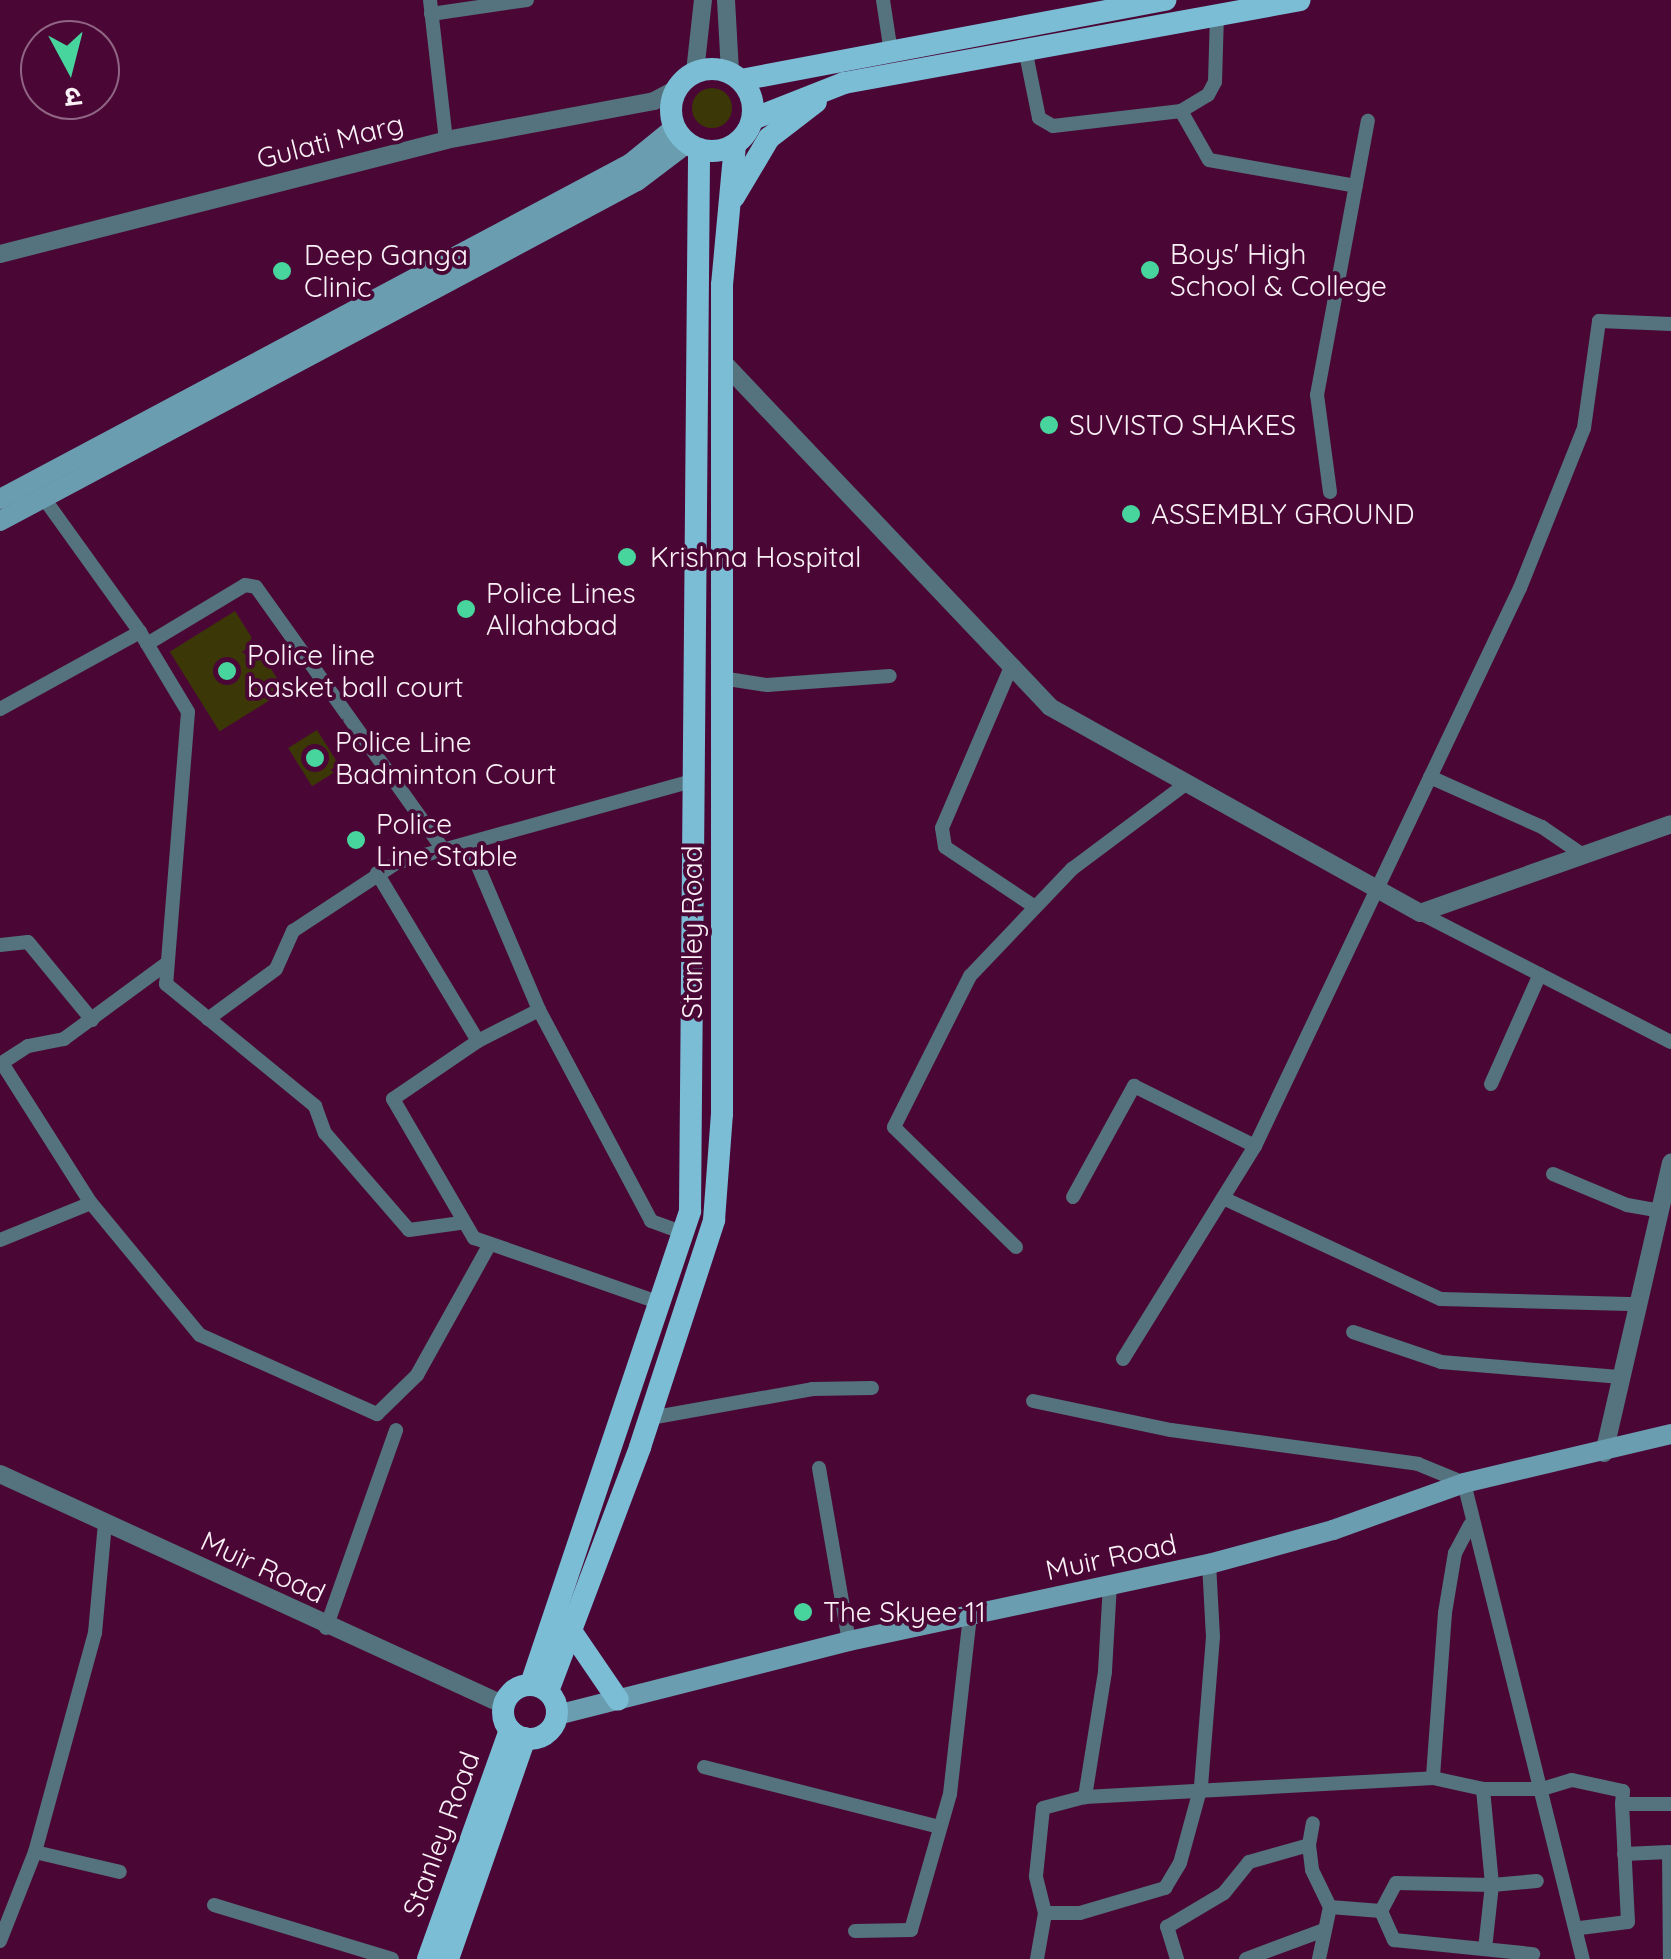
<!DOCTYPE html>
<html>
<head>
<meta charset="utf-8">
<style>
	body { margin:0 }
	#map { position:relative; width:1671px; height:1959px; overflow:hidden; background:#4a0736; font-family:Quicksand,"Noto Sans Devanagari",sans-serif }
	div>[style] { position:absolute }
	.green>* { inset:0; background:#3c3707; transform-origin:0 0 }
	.round { border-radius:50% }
	.minor>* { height:14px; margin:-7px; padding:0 7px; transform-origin:7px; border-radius:7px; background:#54737e }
	.tertiary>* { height:18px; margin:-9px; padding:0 9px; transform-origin:9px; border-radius:9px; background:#54737e }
	.secondary>* { height:20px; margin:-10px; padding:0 10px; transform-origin:10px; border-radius:10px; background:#6a9daf }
	.primary>* { height:22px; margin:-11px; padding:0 11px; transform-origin:11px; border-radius:11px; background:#7abdd5 }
	.primary>.ring { margin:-11px; padding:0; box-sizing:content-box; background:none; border:22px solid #7abdd5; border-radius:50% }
	.dots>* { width:28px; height:28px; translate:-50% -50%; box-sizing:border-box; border:5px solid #4a0736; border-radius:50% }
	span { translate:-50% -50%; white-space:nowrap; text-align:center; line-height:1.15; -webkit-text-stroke:8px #4a0736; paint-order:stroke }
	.street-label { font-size:28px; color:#faf1f6 }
	.poi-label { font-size:28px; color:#faf1f6 }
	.left { translate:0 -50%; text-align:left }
	.north { position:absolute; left:20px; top:20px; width:100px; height:100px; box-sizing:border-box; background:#4a0736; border:2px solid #906583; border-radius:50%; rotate:173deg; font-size:28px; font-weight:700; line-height:40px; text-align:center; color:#faf1f6 }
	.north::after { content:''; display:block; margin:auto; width:35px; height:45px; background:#48d49d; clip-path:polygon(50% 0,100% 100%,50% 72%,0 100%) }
</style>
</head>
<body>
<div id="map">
	<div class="green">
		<i class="round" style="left:692px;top:88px;width:40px;height:40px"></i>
		<i style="left:235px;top:611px;width:94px;height:77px;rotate:58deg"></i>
		<i style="left:317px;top:730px;width:45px;height:34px;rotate:58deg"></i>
	</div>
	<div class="minor">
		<i style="left:430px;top:0;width:141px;rotate:83.5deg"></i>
		<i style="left:883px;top:0;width:53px;rotate:81.3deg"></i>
		<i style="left:431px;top:14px;width:97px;rotate:-8.3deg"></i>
		<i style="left:1025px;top:49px;width:70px;rotate:78.5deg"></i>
		<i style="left:1039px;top:118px;width:16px;rotate:30deg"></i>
		<i style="left:1053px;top:126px;width:129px;rotate:-6.7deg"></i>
		<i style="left:1181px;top:111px;width:31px;rotate:-31deg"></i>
		<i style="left:1208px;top:95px;width:15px;rotate:-62deg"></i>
		<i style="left:1215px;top:82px;width:67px;rotate:-88.3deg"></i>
		<i style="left:1181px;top:111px;width:56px;rotate:60.3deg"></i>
		<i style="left:1209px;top:160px;width:149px;rotate:10deg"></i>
		<i style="left:1330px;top:492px;width:98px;rotate:-97.6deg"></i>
		<i style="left:1317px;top:395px;width:279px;rotate:-79.5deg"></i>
		<i style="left:43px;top:497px;width:166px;rotate:54.3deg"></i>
		<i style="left:140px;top:632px;width:93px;rotate:59deg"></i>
		<i style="left:188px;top:712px;width:273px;rotate:94.6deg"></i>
		<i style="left:166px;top:984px;width:193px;rotate:39.3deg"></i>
		<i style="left:315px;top:1106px;width:29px;rotate:70deg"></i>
		<i style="left:325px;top:1133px;width:128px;rotate:49.1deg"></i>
		<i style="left:409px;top:1230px;width:51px;rotate:-7.8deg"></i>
		<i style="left:147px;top:644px;width:114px;rotate:-31deg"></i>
		<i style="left:245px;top:585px;width:11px;rotate:10deg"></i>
		<i style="left:256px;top:587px;width:322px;rotate:54.5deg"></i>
		<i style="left:1011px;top:667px;width:175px;rotate:113.2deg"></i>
		<i style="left:942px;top:828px;width:19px;rotate:81deg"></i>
		<i style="left:945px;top:847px;width:108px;rotate:33.7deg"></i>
		<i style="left:721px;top:678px;width:47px;rotate:8.7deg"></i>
		<i style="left:767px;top:685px;width:123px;rotate:-4.2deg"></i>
		<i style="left:0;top:709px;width:160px;rotate:-28.8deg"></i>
		<i style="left:1430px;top:777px;width:123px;rotate:24.1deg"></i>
		<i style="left:1542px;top:827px;width:50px;rotate:34.3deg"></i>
		<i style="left:469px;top:845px;width:179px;rotate:67deg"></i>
		<i style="left:539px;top:1010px;width:239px;rotate:62deg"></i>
		<i style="left:651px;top:1221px;width:37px;rotate:20deg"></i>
		<i style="left:377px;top:873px;width:196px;rotate:59deg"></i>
		<i style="left:1420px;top:913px;width:282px;rotate:27.2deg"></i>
		<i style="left:0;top:945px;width:28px;rotate:-6deg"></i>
		<i style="left:28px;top:942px;width:101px;rotate:50.6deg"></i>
		<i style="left:166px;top:964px;width:127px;rotate:143.7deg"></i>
		<i style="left:64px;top:1039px;width:37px;rotate:169deg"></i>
		<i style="left:28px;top:1046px;width:31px;rotate:147deg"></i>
		<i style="left:2px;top:1063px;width:166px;rotate:57.6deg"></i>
		<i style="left:91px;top:1203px;width:171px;rotate:50.5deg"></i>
		<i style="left:200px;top:1335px;width:194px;rotate:24.1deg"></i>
		<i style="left:377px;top:1414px;width:56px;rotate:-44.3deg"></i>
		<i style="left:417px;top:1375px;width:150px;rotate:-60.9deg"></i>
		<i style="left:539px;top:1010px;width:68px;rotate:153.1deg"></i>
		<i style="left:478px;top:1041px;width:103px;rotate:145.7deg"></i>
		<i style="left:393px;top:1099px;width:161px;rotate:59.8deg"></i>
		<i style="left:474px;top:1238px;width:200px;rotate:19.2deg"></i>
		<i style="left:208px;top:1019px;width:84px;rotate:-36.3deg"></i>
		<i style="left:276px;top:969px;width:42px;rotate:-65.9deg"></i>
		<i style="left:293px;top:931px;width:123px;rotate:-33.4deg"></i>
		<i style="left:396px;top:863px;width:311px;rotate:-15.5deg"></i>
		<i style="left:1491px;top:1084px;width:120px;rotate:-66deg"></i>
		<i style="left:1553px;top:1174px;width:80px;rotate:22.7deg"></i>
		<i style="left:1627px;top:1205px;width:34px;rotate:10deg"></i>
		<i style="left:1073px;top:1197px;width:127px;rotate:-61.2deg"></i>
		<i style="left:1134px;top:1086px;width:135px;rotate:26.4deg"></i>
		<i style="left:1223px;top:1198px;width:240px;rotate:24.9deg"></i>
		<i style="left:1441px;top:1299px;width:197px;rotate:1.5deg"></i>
		<i style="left:0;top:1240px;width:98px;rotate:-22.1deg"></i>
		<i style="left:1016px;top:1247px;width:171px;rotate:-135.5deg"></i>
		<i style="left:894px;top:1127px;width:169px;rotate:-63.3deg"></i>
		<i style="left:970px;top:976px;width:148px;rotate:-46.4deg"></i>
		<i style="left:1072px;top:869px;width:139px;rotate:-36.8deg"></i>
		<i style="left:1353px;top:1332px;width:93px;rotate:18.8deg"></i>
		<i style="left:1441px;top:1362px;width:181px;rotate:4.8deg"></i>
		<i style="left:1123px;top:1359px;width:251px;rotate:-58.2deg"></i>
		<i style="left:1255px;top:1146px;width:618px;rotate:-64.6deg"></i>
		<i style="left:1520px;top:588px;width:172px;rotate:-68.2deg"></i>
		<i style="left:1584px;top:428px;width:108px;rotate:-82deg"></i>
		<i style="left:1599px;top:321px;width:72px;rotate:2.4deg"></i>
		<i style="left:1033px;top:1401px;width:141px;rotate:11.9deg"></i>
		<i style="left:1171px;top:1430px;width:249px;rotate:7.8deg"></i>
		<i style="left:1418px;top:1464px;width:50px;rotate:22.4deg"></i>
		<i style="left:1464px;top:1483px;width:491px;rotate:76deg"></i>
		<i style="left:650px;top:1418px;width:165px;rotate:-10.1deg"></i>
		<i style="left:812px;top:1389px;width:60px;rotate:-1deg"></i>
		<i style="left:819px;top:1468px;width:176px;rotate:80.2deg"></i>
		<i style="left:1470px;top:1525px;width:32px;rotate:118deg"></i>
		<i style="left:1455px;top:1553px;width:61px;rotate:99.5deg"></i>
		<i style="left:1445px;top:1613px;width:165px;rotate:94.2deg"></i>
		<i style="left:1433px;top:1778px;width:51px;rotate:12.4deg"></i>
		<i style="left:1483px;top:1789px;width:59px"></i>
		<i style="left:1542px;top:1789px;width:31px;rotate:-17deg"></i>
		<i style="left:1572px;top:1780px;width:52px;rotate:12.2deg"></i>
		<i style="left:1623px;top:1791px;width:13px;rotate:94deg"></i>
		<i style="left:1622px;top:1804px;width:49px"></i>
		<i style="left:1110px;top:1584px;width:88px;rotate:93.3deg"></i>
		<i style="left:1105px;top:1672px;width:127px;rotate:99.1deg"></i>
		<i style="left:1085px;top:1797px;width:349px;rotate:-3.1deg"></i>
		<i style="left:326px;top:1628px;width:210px;rotate:-70.5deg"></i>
		<i style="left:704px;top:1767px;width:239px;rotate:14.3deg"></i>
		<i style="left:1483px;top:1789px;width:96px;rotate:84.6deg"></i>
		<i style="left:1492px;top:1885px;width:96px;rotate:-178.8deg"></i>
		<i style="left:1396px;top:1883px;width:32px;rotate:118deg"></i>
		<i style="left:1381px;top:1911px;width:32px;rotate:66deg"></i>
		<i style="left:1394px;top:1940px;width:140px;rotate:5.8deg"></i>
		<i style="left:1309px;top:1845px;width:25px;rotate:83deg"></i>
		<i style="left:1312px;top:1870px;width:41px;rotate:64.1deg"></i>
		<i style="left:35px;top:1852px;width:87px;rotate:13.2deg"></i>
		<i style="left:1624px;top:1854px;width:45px;rotate:-2.5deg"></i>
		<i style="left:1669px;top:1852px;width:107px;rotate:89.5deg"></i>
		<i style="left:214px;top:1905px;width:186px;rotate:16.9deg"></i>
		<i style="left:1045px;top:1913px;width:35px"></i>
		<i style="left:1080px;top:1913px;width:89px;rotate:-16.4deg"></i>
		<i style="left:1165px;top:1888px;width:29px;rotate:-59deg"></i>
		<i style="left:1180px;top:1863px;width:80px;rotate:-74.7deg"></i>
		<i style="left:1201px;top:1786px;width:149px;rotate:-85.4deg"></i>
		<i style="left:1213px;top:1637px;width:73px;rotate:-93.1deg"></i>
		<i style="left:1580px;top:1928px;width:48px;rotate:-7.1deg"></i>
		<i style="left:1628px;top:1922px;width:118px;rotate:-92.9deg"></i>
		<i style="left:855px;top:1931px;width:56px;rotate:-1deg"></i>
		<i style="left:911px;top:1930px;width:141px;rotate:-74deg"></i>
		<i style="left:950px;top:1794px;width:180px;rotate:-83.6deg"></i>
		<i style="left:0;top:1941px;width:96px;rotate:-68.5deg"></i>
		<i style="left:35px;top:1852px;width:227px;rotate:-74.7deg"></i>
		<i style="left:95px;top:1633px;width:109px;rotate:-84.8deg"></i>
		<i style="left:1485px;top:1949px;width:64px;rotate:-83.8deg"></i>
		<i style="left:1492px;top:1885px;width:45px;rotate:-5.1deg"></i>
		<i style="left:1037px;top:1959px;width:47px;rotate:-80.1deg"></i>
		<i style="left:1045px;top:1913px;width:38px;rotate:-104deg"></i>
		<i style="left:1036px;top:1876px;width:68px;rotate:-84.1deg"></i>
		<i style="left:1043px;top:1808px;width:43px;rotate:-14.7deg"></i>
		<i style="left:1177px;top:1959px;width:34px;rotate:-107deg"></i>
		<i style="left:1167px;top:1927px;width:66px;rotate:-30.8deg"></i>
		<i style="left:1224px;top:1893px;width:40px;rotate:-51deg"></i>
		<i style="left:1249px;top:1862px;width:62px;rotate:-15.8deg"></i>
		<i style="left:1309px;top:1845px;width:22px;rotate:-80deg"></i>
		<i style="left:1246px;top:1959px;width:83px;rotate:-20.4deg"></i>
		<i style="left:1319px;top:1959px;width:53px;rotate:-78.1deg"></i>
		<i style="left:1330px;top:1907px;width:51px;rotate:4.5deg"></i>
	</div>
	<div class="tertiary">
		<i style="left:726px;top:0;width:72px;rotate:86.8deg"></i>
		<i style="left:695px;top:72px;width:72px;rotate:-83.7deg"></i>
		<i style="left:0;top:254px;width:460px;rotate:-14.3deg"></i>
		<i style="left:446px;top:140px;width:212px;rotate:-10.6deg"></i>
		<i style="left:654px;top:101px;width:24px;rotate:-28deg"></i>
		<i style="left:721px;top:360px;width:478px;rotate:46.5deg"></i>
		<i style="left:1050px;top:707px;width:423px;rotate:29.1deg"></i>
		<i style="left:1420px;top:913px;width:266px;rotate:-19.5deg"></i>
		<i style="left:1604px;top:1453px;width:298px;rotate:-77deg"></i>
		<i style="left:0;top:1474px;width:554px;rotate:24.62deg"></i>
	</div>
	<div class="secondary">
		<i style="left:0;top:499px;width:715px;rotate:-28.03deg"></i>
		<i style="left:631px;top:163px;width:55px;rotate:-39.1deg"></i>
		<i style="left:0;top:521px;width:722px;rotate:-28.09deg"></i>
		<i style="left:637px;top:181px;width:63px;rotate:-37.2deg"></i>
		<i style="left:557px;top:1715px;width:301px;rotate:-14.2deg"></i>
		<i style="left:849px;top:1641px;width:368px;rotate:-12.1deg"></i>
		<i style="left:1209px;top:1564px;width:129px;rotate:-15.3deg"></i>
		<i style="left:1333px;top:1530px;width:139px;rotate:-19.7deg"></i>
		<i style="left:1464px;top:1483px;width:213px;rotate:-13.3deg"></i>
	</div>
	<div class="primary">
		<i class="ring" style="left:671px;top:69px;width:60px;height:60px"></i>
		<i style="left:741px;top:80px;width:432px;rotate:-10.7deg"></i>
		<i style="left:753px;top:119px;width:98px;rotate:-21.6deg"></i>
		<i style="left:844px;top:83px;width:463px;rotate:-10.3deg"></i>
		<i style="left:734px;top:197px;width:69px;rotate:-59.3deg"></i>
		<i style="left:769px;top:138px;width:59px;rotate:-37.5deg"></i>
		<i style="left:571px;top:1631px;width:83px;rotate:55.7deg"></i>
		<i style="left:531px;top:1684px;width:499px;rotate:-71.4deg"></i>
		<i style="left:690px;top:1211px;width:1062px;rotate:-89.51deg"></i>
		<i class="ring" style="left:503px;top:1685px;width:32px;height:32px"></i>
		<i style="left:548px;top:1691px;width:261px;rotate:-69.3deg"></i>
		<i style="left:640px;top:1447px;width:239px;rotate:-71.9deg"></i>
		<i style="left:714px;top:1220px;width:106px;rotate:-85.7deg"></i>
		<i style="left:722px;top:1114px;width:829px;rotate:-90deg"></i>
		<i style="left:722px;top:285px;width:141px;rotate:-84.7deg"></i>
		<i style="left:428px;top:1959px;width:243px;rotate:-70.3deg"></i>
		<i style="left:448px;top:1959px;width:234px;rotate:-70.8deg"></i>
	</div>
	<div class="dots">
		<i style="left:1150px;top:270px;background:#48d49d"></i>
		<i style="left:282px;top:271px;background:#48d49d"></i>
		<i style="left:1049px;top:425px;background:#48d49d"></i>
		<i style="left:1131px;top:514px;background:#48d49d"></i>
		<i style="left:627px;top:557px;background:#48d49d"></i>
		<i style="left:466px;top:609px;background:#48d49d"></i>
		<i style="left:227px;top:671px;background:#48d49d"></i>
		<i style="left:315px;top:758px;background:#48d49d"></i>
		<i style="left:356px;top:840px;background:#48d49d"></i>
		<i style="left:803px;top:1612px;background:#48d49d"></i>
	</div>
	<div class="street-label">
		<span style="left:330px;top:141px;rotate:-14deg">Gulati Marg</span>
		<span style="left:692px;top:932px;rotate:-90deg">Stanley Road</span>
		<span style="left:1111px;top:1557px;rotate:-12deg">Muir Road</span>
		<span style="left:263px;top:1567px;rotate:25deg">Muir Road</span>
		<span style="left:441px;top:1834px;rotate:-70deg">Stanley Road</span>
	</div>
	<div class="poi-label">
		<span class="left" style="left:1170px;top:270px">Boys' High<br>School &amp; College</span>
		<span class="left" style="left:304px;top:271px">Deep Ganga<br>Clinic</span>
		<span class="left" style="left:1069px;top:425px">SUVISTO SHAKES</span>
		<span class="left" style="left:1151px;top:514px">ASSEMBLY GROUND</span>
		<span class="left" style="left:650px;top:557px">Krishna Hospital</span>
		<span class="left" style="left:486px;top:609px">Police Lines<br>Allahabad</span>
		<span class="left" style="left:247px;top:671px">Police line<br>basket ball court</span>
		<span class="left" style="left:335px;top:758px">Police Line<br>Badminton Court</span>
		<span class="left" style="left:376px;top:840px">Police<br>Line Stable</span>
		<span class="left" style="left:823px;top:1612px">The Skyee 11</span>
	</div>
	<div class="north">उ</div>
</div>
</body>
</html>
